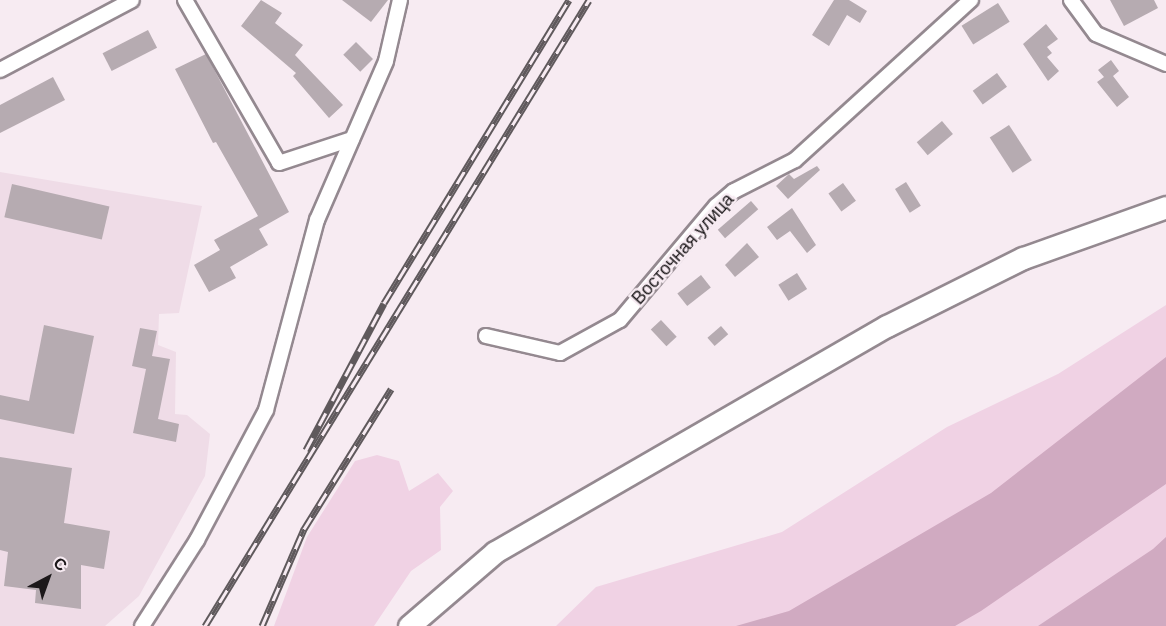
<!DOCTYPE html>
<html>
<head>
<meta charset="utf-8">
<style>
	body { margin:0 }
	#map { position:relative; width:1166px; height:626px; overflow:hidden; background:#f7ebf2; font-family:"DM Sans",sans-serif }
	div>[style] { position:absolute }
	.built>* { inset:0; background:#efdce7 }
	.green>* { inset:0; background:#f0d2e4 }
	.water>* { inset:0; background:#d0aac1 }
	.building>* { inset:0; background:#b6abb1; transform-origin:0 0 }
	.roads { filter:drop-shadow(2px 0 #948990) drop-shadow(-2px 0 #948990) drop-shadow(0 2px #948990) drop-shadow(0 -2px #948990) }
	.street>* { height:14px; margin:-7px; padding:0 7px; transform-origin:7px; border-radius:7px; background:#fff }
	.primary>* { height:21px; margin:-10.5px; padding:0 10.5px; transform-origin:10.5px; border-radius:10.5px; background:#fff }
	.rail>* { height:7px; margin-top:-3.5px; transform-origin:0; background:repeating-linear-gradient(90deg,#f7ebf2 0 14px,#5f595c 0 28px); box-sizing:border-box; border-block:2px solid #5f595c }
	span { translate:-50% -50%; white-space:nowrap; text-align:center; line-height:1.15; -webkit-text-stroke:5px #f7ebf2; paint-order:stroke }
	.street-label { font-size:18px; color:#1c181a }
	.north { position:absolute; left:18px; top:548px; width:60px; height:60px; -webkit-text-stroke:4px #f7ebf2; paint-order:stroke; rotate:41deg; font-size:16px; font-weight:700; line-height:24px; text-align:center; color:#1c181a }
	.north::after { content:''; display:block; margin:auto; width:21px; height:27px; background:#1c181a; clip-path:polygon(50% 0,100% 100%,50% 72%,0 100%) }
</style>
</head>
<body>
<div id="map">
	<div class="built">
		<i style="clip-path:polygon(0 172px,202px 206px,179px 313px,159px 314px,158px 345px,176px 352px,175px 414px,187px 415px,210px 434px,205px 476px,139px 596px,105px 626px,0 626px)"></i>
	</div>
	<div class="green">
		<i style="clip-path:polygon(1166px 305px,1166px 626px,556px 626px,596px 587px,782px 532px,947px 427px,1058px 374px)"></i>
		<i style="clip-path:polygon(377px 455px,399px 461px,409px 491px,438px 473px,453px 491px,440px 507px,441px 550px,411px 571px,374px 626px,274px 626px,307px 537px,355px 461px)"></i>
	</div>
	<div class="water">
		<i style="clip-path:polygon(1166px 357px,1166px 484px,981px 611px,955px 626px,736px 626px,789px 611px,991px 493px)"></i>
		<i style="clip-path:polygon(1166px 537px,1166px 626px,1038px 626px,1153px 549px)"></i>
	</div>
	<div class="building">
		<i style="clip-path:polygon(261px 0,282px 13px,275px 23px,303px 45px,295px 55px,343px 105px,329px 118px,293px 76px,296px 73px,241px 26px)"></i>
		<i style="clip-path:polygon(342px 0,388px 0,371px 22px)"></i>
		<i style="clip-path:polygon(834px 0,849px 0,867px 11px,860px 23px,847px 15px,829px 46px,812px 35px)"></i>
		<i style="clip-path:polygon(1110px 0,1154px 0,1158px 8px,1124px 26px)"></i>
		<i style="left:998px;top:3px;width:22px;height:43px;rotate:58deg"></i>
		<i style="clip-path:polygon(1046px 24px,1058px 39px,1047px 47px,1052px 53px,1047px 57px,1059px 71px,1048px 81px,1023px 44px)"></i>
		<i style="left:148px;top:30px;width:20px;height:51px;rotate:63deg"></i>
		<i style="left:356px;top:42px;width:24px;height:18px;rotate:45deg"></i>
		<i style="clip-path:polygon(206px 54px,289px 212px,259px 229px,268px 245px,230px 267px,236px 278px,209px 292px,194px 265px,220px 250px,214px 240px,258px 216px,216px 142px,213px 143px,175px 69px)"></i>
		<i style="clip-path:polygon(1111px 60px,1119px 71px,1113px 76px,1129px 97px,1117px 107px,1097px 82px,1104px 77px,1098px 70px)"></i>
		<i style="left:997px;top:73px;width:17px;height:30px;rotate:54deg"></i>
		<i style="clip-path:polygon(53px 77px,65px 100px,0 133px,0 105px)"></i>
		<i style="left:942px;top:121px;width:17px;height:33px;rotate:50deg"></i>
		<i style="left:1009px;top:125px;width:42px;height:23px;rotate:57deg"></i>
		<i style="clip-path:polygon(817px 166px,820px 170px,788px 199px,776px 186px,789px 174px,794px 179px)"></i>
		<i style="left:906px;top:182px;width:28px;height:13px;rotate:58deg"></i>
		<i style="left:843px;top:183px;width:22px;height:18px;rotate:54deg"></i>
		<i style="left:12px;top:184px;width:100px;height:34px;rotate:13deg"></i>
		<i style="left:751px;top:201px;width:11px;height:44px;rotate:49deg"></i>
		<i style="clip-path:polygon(792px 208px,816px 245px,807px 253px,790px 231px,777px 240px,767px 227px)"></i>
		<i style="clip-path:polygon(747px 243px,759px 257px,735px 277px,725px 265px)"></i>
		<i style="left:797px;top:273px;width:19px;height:22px;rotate:58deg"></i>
		<i style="left:701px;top:275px;width:16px;height:30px;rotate:52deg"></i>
		<i style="left:661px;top:320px;width:23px;height:14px;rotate:47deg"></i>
		<i style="clip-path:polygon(44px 325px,94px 336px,74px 434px,0 419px,0 395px,29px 401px)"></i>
		<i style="left:721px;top:326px;width:11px;height:18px;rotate:49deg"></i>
		<i style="clip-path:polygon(140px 328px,157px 331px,152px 356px,170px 359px,158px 419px,179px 424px,176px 442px,133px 433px,146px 369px,132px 366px)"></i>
		<i style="clip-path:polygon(0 457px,72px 468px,64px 523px,110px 531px,104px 569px,81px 565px,81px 609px,35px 603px,36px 590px,4px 586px,8px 552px,0 550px)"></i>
	</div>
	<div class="roads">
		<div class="street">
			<i style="left:185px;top:0;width:188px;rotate:60deg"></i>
			<i style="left:279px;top:163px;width:77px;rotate:-18.2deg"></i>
			<i style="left:1071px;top:0;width:42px;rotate:53.7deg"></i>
			<i style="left:1096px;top:34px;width:76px;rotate:23.2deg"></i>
			<i style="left:0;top:70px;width:149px;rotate:-27.9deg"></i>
			<i style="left:486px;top:336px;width:76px;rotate:12.9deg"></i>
			<i style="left:560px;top:353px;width:68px;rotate:-28.8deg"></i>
			<i style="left:620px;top:320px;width:149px;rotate:-49.9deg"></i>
			<i style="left:716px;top:206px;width:23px;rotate:-40deg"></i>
			<i style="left:734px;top:191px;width:68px;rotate:-26.9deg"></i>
			<i style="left:795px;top:160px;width:238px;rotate:-42.3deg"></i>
			<i style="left:142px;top:626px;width:102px;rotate:-57.4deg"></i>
			<i style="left:197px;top:540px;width:147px;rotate:-62deg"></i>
			<i style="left:266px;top:410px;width:197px;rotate:-75deg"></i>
			<i style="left:317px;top:220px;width:173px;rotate:-66.5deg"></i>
			<i style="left:386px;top:61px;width:63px;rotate:-77.1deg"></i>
		</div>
		<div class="primary">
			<i style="left:409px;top:626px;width:113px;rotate:-40.7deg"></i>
			<i style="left:495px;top:552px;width:452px;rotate:-30deg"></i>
			<i style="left:887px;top:326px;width:152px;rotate:-26.6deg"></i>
			<i style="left:1023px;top:258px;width:152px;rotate:-19.6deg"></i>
		</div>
	</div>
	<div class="rail">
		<i style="left:306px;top:450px;width:166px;rotate:-62deg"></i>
		<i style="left:384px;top:303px;width:355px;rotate:-58.6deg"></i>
		<i style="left:205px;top:626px;width:734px;rotate:-58.47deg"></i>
		<i style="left:262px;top:626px;width:106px;rotate:-66.6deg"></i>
		<i style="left:304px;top:529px;width:165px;rotate:-58.1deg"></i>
	</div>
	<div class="street-label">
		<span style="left:683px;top:249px;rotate:-48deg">Восточная улица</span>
	</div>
	<div class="north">С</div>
</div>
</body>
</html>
